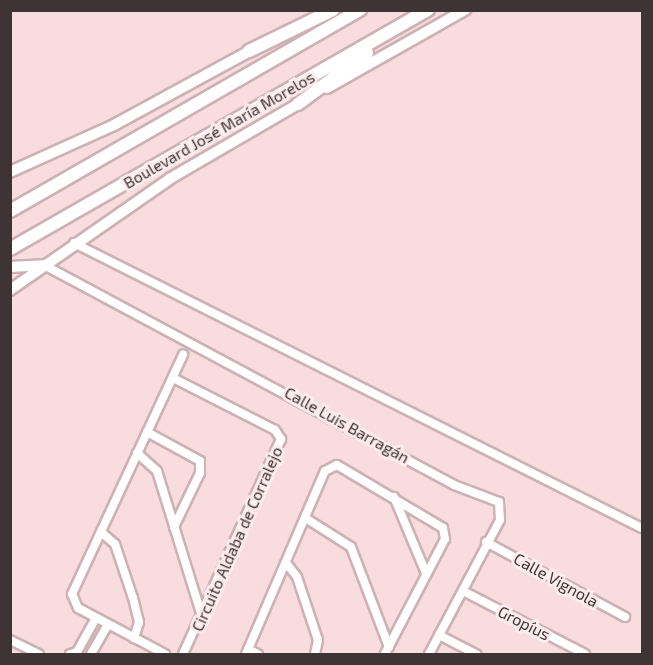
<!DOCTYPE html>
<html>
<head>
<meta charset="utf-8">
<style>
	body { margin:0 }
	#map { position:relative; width:653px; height:665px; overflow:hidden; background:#f8dcdf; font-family:"Exo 2",sans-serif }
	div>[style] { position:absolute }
	.roads { filter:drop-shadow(2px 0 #ccb1b5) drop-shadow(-2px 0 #ccb1b5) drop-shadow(0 2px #ccb1b5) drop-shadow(0 -2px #ccb1b5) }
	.street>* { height:8px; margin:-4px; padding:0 4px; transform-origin:4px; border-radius:4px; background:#fff }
	.secondary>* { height:10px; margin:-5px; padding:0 5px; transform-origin:5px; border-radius:5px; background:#fff }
	.primary>* { height:12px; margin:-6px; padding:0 6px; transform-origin:6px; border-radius:6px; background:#fff }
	span { translate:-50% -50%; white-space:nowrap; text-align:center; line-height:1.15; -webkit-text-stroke:6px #fdecee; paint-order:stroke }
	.street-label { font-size:16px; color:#3f3435 }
	.frame { position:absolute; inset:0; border:12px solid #3f3435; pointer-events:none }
</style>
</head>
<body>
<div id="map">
	<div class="roads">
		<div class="street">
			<i style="left:74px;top:243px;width:635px;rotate:26.65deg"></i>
			<i style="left:44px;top:265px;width:465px;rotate:28.2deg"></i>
			<i style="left:454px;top:485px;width:48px;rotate:20.7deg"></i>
			<i style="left:499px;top:502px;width:18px;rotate:87deg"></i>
			<i style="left:500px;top:520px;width:152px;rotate:117.9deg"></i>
			<i style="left:173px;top:378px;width:114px;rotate:27deg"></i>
			<i style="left:275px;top:430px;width:11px;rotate:56deg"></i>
			<i style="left:281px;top:439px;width:236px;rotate:114.5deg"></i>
			<i style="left:147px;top:432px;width:60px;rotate:28.7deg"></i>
			<i style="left:200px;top:461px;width:12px;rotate:90deg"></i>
			<i style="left:200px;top:473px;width:60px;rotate:115.7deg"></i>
			<i style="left:137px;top:453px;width:27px;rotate:42deg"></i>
			<i style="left:157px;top:471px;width:152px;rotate:72.8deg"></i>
			<i style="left:394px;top:497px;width:82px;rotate:67.2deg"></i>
			<i style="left:307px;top:519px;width:52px;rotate:32.5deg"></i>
			<i style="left:351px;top:547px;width:107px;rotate:69.2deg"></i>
			<i style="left:101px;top:532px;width:18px;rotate:41deg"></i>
			<i style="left:115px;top:544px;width:57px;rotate:71.6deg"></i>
			<i style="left:133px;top:598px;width:25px;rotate:76deg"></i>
			<i style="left:139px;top:622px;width:17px;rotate:107deg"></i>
			<i style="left:486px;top:542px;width:158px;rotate:28.3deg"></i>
			<i style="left:287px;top:564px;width:16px;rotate:52deg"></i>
			<i style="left:297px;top:577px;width:66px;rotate:71.6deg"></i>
			<i style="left:318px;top:640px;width:14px;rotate:102deg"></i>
			<i style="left:463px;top:591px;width:137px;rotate:27.3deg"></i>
			<i style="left:439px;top:635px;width:42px;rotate:27.2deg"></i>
			<i style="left:10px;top:640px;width:32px;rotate:26deg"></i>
			<i style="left:248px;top:649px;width:11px;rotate:27deg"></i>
			<i style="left:70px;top:654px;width:7px;rotate:-16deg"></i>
			<i style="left:77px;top:652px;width:39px;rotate:-61deg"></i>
			<i style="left:91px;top:654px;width:34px;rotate:-60deg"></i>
			<i style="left:165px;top:654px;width:98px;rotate:-152.1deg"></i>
			<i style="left:78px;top:608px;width:15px;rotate:-113deg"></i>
			<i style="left:72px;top:594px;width:264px;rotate:-65.1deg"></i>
			<i style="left:246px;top:654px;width:199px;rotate:-66.7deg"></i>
			<i style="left:325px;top:471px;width:13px;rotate:-27deg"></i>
			<i style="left:337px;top:465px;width:123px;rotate:30.7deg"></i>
			<i style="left:443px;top:528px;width:11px;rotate:80deg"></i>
			<i style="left:445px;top:539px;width:130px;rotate:117.6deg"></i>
		</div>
		<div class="secondary">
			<i style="left:327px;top:88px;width:159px;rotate:-29.5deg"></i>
			<i style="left:10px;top:172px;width:114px;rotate:-24.3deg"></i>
			<i style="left:114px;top:125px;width:163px;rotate:-28.6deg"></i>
			<i style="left:10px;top:267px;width:33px;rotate:-3deg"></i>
			<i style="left:10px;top:290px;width:196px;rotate:-34.8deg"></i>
			<i style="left:171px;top:178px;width:155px;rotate:-30.2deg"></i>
		</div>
		<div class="primary">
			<i style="left:249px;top:51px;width:93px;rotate:-26deg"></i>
			<i style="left:298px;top:104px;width:86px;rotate:-36.5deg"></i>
			<i style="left:10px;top:211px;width:404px;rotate:-29.9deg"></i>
			<i style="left:10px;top:249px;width:482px;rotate:-29.8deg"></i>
		</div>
	</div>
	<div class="street-label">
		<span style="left:219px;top:130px;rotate:-30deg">Boulevard José María Morelos</span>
		<span style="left:347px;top:425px;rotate:29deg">Calle Luis Barragán</span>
		<span style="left:237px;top:539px;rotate:-66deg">Circuito Aldaba de Corralejo</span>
		<span style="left:556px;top:580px;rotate:29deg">Calle Vignola</span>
		<span style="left:524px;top:623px;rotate:27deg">Gropíus</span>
	</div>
	<div class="frame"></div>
</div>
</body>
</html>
